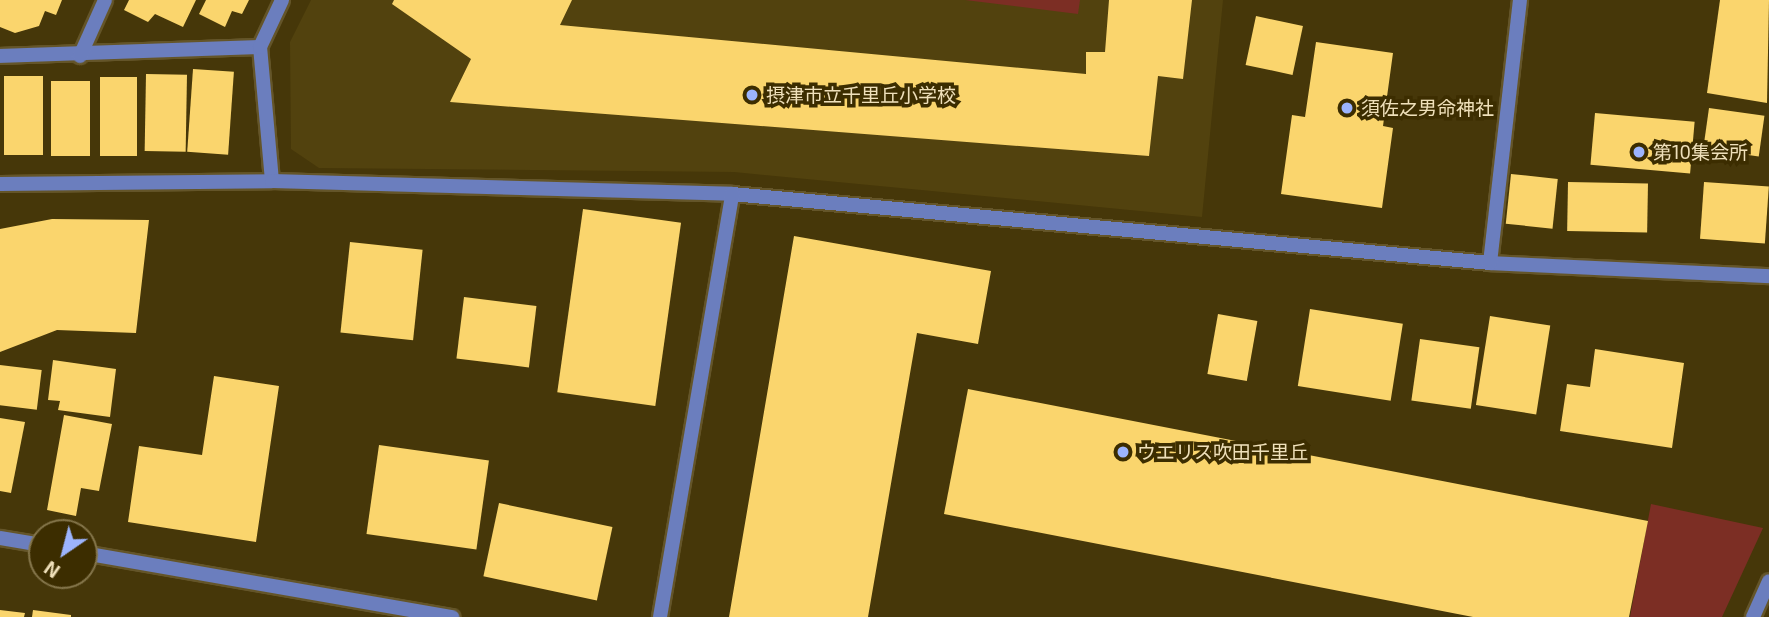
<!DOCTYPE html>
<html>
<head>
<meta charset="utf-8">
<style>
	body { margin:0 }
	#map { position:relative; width:1769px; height:617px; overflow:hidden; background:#463709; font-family:"Exo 2","Noto Sans JP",sans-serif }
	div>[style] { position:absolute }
	.built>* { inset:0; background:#52420e }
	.green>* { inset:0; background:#7c2e24 }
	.building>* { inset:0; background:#fad56d; transform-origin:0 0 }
	.roads { filter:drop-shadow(2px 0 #645529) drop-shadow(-2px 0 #645529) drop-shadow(0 2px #645529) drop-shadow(0 -2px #645529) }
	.minor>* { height:14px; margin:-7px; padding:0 7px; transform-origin:7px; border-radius:7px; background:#6b7ebe }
	.dots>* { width:19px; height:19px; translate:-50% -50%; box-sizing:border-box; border:4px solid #3c2d00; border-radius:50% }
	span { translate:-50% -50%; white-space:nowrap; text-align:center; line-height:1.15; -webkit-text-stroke:7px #3c2d00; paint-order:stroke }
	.poi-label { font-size:19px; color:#efe0ba }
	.left { translate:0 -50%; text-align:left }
	.north { position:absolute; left:28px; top:519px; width:70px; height:70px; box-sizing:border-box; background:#3c2d00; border:2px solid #84754a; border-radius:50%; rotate:215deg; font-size:19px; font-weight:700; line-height:28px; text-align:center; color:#efe0ba }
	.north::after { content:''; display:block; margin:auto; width:24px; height:32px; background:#9cb4fd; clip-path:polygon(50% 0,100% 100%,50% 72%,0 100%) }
</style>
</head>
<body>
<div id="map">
	<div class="built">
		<i style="clip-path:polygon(311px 0,1223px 0,1202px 217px,734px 172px,319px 168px,291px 149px,290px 42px)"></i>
	</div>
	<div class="green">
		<i style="clip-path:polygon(965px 0,1080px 0,1078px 14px)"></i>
		<i style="clip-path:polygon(1651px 504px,1763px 528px,1722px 617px,1630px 617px)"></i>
	</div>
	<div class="building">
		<i style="clip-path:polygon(0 0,62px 0,56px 15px,45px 11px,39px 26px,15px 33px,0 27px)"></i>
		<i style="clip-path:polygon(129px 0,196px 0,183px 27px,155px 14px,148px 22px,124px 10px)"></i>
		<i style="clip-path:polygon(206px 0,249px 0,242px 14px,232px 11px,225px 27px,199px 14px)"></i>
		<i style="clip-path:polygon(394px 0,572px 0,560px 25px,1086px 74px,1086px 52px,1105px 52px,1109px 0,1192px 0,1183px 79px,1158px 76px,1149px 156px,450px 102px,471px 59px,392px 4px)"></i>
		<i style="clip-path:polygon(1720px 0,1769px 0,1767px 103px,1707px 93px)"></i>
		<i style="left:1256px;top:16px;width:48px;height:50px;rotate:12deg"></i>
		<i style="clip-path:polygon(1316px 42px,1393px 53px,1383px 126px,1393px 128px,1382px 208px,1281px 194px,1292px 115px,1305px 117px)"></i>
		<i style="left:193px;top:69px;width:41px;height:83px;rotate:4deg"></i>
		<i style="left:146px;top:74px;width:41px;height:77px;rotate:1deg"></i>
		<i style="left:4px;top:76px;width:39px;height:79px"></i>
		<i style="left:100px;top:77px;width:37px;height:79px"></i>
		<i style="left:51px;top:81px;width:39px;height:75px"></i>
		<i style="left:1709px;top:108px;width:56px;height:41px;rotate:8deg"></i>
		<i style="left:1595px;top:113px;width:100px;height:52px;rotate:5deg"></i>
		<i style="left:1511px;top:174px;width:47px;height:50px;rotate:6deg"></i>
		<i style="left:1568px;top:182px;width:80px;height:49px;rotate:1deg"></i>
		<i style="left:1704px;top:182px;width:65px;height:57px;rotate:4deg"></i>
		<i style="left:583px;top:209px;width:99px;height:185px;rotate:8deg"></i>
		<i style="clip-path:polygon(52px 219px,149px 220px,136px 333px,57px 330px,0 352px,0 229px)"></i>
		<i style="clip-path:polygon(794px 236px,991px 271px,978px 344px,917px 333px,868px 617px,729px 617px)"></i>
		<i style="left:350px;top:242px;width:73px;height:91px;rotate:6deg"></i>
		<i style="left:464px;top:297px;width:73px;height:62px;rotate:7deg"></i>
		<i style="left:1310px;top:309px;width:94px;height:78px;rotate:9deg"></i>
		<i style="left:1218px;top:314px;width:40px;height:61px;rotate:10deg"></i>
		<i style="left:1490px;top:316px;width:61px;height:90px;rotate:9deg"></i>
		<i style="left:1420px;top:339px;width:60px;height:62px;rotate:8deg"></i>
		<i style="clip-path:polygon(1595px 349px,1684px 363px,1672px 448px,1560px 431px,1567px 384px,1590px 387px)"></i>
		<i style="clip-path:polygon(53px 360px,116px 369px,110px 417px,58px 410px,60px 401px,48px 400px)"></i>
		<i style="left:0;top:365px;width:42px;height:40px;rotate:7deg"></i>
		<i style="clip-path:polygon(214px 376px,279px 386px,256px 542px,128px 522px,139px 446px,202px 455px)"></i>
		<i style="clip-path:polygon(968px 389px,1648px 521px,1629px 617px,1473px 617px,944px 514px)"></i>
		<i style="clip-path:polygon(64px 415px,112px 424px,99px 491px,81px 488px,76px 516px,47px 510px)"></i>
		<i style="clip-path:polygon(0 418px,25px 422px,11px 493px,0 491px)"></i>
		<i style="left:379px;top:445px;width:111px;height:90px;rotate:8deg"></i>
		<i style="left:499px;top:503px;width:116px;height:75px;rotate:12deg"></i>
		<i style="clip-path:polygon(0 610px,25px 613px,24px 617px,0 617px)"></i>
		<i style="clip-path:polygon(33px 610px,71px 615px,71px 617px,32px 617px)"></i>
	</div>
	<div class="roads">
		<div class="minor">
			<i style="left:0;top:56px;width:260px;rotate:-2deg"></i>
			<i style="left:80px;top:56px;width:61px;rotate:-65.9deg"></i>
			<i style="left:272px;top:181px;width:135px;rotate:-95.1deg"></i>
			<i style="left:260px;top:47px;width:52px;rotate:-64.9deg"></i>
			<i style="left:0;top:184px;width:272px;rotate:-0.6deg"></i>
			<i style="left:272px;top:181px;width:460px;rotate:1.6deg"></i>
			<i style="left:732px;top:194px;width:761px;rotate:5.2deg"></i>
			<i style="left:1490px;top:263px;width:279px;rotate:2.7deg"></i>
			<i style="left:1490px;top:263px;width:265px;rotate:-83.5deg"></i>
			<i style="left:0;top:538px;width:43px;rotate:9.5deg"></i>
			<i style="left:84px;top:553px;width:374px;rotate:9.9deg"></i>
			<i style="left:660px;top:617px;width:429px;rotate:-80.3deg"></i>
			<i style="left:1753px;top:617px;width:39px;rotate:-66deg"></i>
		</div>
	</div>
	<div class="dots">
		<i style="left:752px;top:95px;background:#9cb4fd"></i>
		<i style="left:1347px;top:108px;background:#9cb4fd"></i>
		<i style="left:1639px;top:152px;background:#9cb4fd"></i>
		<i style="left:1123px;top:452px;background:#9cb4fd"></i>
	</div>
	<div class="poi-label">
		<span class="left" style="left:766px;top:95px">摂津市立千里丘小学校</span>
		<span class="left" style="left:1361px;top:108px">須佐之男命神社</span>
		<span class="left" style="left:1653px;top:152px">第10集会所</span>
		<span class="left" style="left:1137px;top:452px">ウエリス吹田千里丘</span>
	</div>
	<div class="north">N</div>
</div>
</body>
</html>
